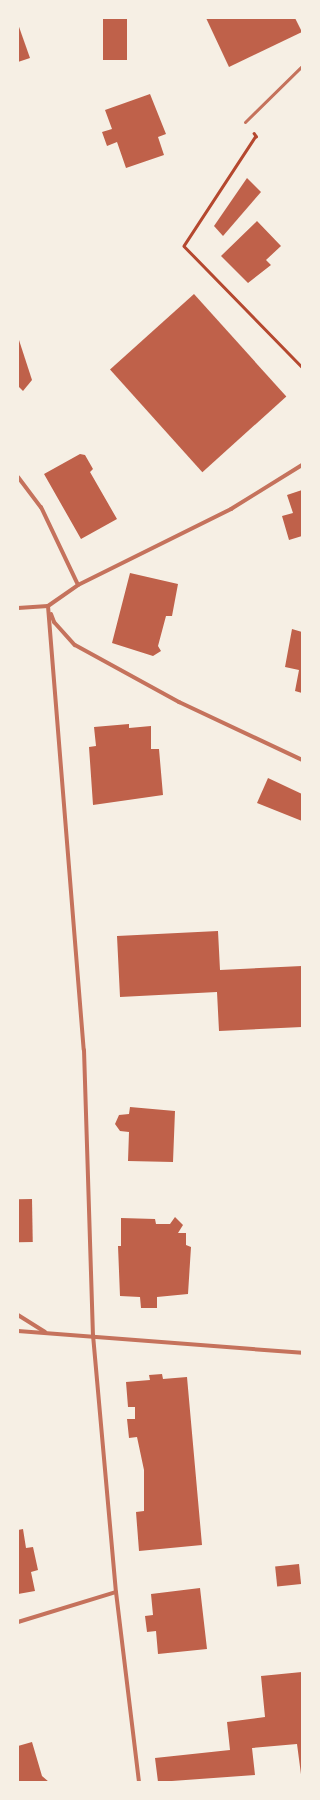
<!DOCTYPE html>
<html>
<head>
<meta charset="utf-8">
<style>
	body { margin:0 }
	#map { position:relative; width:320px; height:1800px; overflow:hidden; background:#f6efe4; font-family:"Roboto Condensed",sans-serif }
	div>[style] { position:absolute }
	.building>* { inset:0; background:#bf614a; transform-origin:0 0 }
	.path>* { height:2.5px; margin:-1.25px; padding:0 1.25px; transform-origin:1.25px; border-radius:1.25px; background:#b5482f }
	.service>* { height:3px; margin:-1.5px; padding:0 1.5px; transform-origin:1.5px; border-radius:1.5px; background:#c5725c }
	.minor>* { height:4px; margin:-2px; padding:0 2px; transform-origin:2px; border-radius:2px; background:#c5725c }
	span { translate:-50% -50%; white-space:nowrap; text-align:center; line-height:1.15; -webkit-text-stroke:3.5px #f6efe4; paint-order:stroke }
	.frame { position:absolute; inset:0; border:19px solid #f6efe4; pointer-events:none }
</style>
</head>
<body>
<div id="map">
	<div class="building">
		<i style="left:103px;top:18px;width:24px;height:42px"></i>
		<i style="clip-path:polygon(206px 18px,295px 18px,302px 32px,229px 67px)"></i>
		<i style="clip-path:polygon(18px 24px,30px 58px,18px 62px)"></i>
		<i style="clip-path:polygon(150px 94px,166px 134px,158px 137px,164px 155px,126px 168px,117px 142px,107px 146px,102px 132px,112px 129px,105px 110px)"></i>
		<i style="clip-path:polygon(247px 178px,261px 192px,223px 236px,214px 226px)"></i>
		<i style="clip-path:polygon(257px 221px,281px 246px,266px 260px,271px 265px,248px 283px,221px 256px)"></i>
		<i style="left:194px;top:294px;width:138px;height:113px;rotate:48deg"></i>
		<i style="clip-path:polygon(18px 337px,32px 380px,23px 391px,18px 386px)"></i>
		<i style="clip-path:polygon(80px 454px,85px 455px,93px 469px,90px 472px,117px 519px,81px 539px,44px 474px)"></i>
		<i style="clip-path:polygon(302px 490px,302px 536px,289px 540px,282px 516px,293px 513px,287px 495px)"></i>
		<i style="clip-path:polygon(130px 573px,178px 584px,172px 616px,166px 616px,158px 646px,161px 651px,153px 656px,112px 643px)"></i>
		<i style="clip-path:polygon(292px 629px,302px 632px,302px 693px,295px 691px,299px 670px,285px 667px)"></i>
		<i style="clip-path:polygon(129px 724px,129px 728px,151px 726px,151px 749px,159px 749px,163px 795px,93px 805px,89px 747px,96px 746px,94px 727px)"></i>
		<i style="clip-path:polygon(268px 778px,302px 794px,302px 821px,257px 803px)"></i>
		<i style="clip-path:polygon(218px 931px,220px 970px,302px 966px,302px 1027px,219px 1031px,217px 992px,120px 997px,117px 936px)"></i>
		<i style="clip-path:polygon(130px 1107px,175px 1111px,173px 1162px,128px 1161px,129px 1132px,120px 1131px,115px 1124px,119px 1115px,129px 1114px)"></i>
		<i style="left:32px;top:1199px;width:43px;height:14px;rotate:89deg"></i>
		<i style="clip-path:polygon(175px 1217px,183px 1225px,178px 1233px,186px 1233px,186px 1245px,191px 1247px,188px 1294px,157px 1297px,157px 1308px,141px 1308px,140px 1297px,120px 1296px,118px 1246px,121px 1246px,121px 1218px,155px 1219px,156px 1224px,170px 1224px)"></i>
		<i style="clip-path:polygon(162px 1374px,163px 1379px,187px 1377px,202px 1545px,139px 1551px,136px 1512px,144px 1511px,144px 1470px,137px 1437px,129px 1438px,127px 1419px,135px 1419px,135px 1407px,128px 1407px,126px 1382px,150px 1380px,149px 1375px)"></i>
		<i style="clip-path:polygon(23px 1529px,26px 1548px,33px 1547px,38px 1570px,31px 1572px,35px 1591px,18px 1594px,18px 1530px)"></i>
		<i style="left:299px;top:1564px;width:20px;height:24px;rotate:84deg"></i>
		<i style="clip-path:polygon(200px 1588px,207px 1649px,158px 1654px,156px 1631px,147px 1632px,145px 1616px,153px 1615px,151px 1594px)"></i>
		<i style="clip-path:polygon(302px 1672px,302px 1782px,297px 1744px,252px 1748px,255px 1775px,158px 1782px,155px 1758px,230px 1750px,227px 1722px,265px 1717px,261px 1676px)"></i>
		<i style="clip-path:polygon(32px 1742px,42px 1776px,49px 1782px,18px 1782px,18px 1746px)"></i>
	</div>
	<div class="path">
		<i style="left:254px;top:133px;width:4px;rotate:56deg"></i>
		<i style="left:256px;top:136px;width:131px;rotate:123.2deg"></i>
		<i style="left:184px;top:246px;width:169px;rotate:45.7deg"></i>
	</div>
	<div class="service">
		<i style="left:245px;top:122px;width:80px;rotate:-44.5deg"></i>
	</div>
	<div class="minor">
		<i style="left:18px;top:477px;width:38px;rotate:53deg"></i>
		<i style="left:41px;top:507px;width:86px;rotate:64.6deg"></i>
		<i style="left:48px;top:606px;width:445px;rotate:85.4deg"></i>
		<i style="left:84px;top:1050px;width:285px;rotate:88.2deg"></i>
		<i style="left:93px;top:1335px;width:258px;rotate:84.9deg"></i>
		<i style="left:116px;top:1592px;width:191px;rotate:83.1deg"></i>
		<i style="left:18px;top:608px;width:30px;rotate:-4deg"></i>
		<i style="left:48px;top:606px;width:37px;rotate:-35deg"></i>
		<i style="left:78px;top:585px;width:171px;rotate:-26.4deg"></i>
		<i style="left:231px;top:509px;width:84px;rotate:-31.8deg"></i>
		<i style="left:51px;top:614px;width:9px;rotate:69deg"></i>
		<i style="left:54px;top:622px;width:31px;rotate:48deg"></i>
		<i style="left:75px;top:645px;width:119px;rotate:28.7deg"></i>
		<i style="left:179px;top:702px;width:136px;rotate:25.2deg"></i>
		<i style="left:18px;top:1315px;width:32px;rotate:32deg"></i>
		<i style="left:18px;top:1331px;width:285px;rotate:4.4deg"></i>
		<i style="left:18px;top:1622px;width:102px;rotate:-17deg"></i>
	</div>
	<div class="frame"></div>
</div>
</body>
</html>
